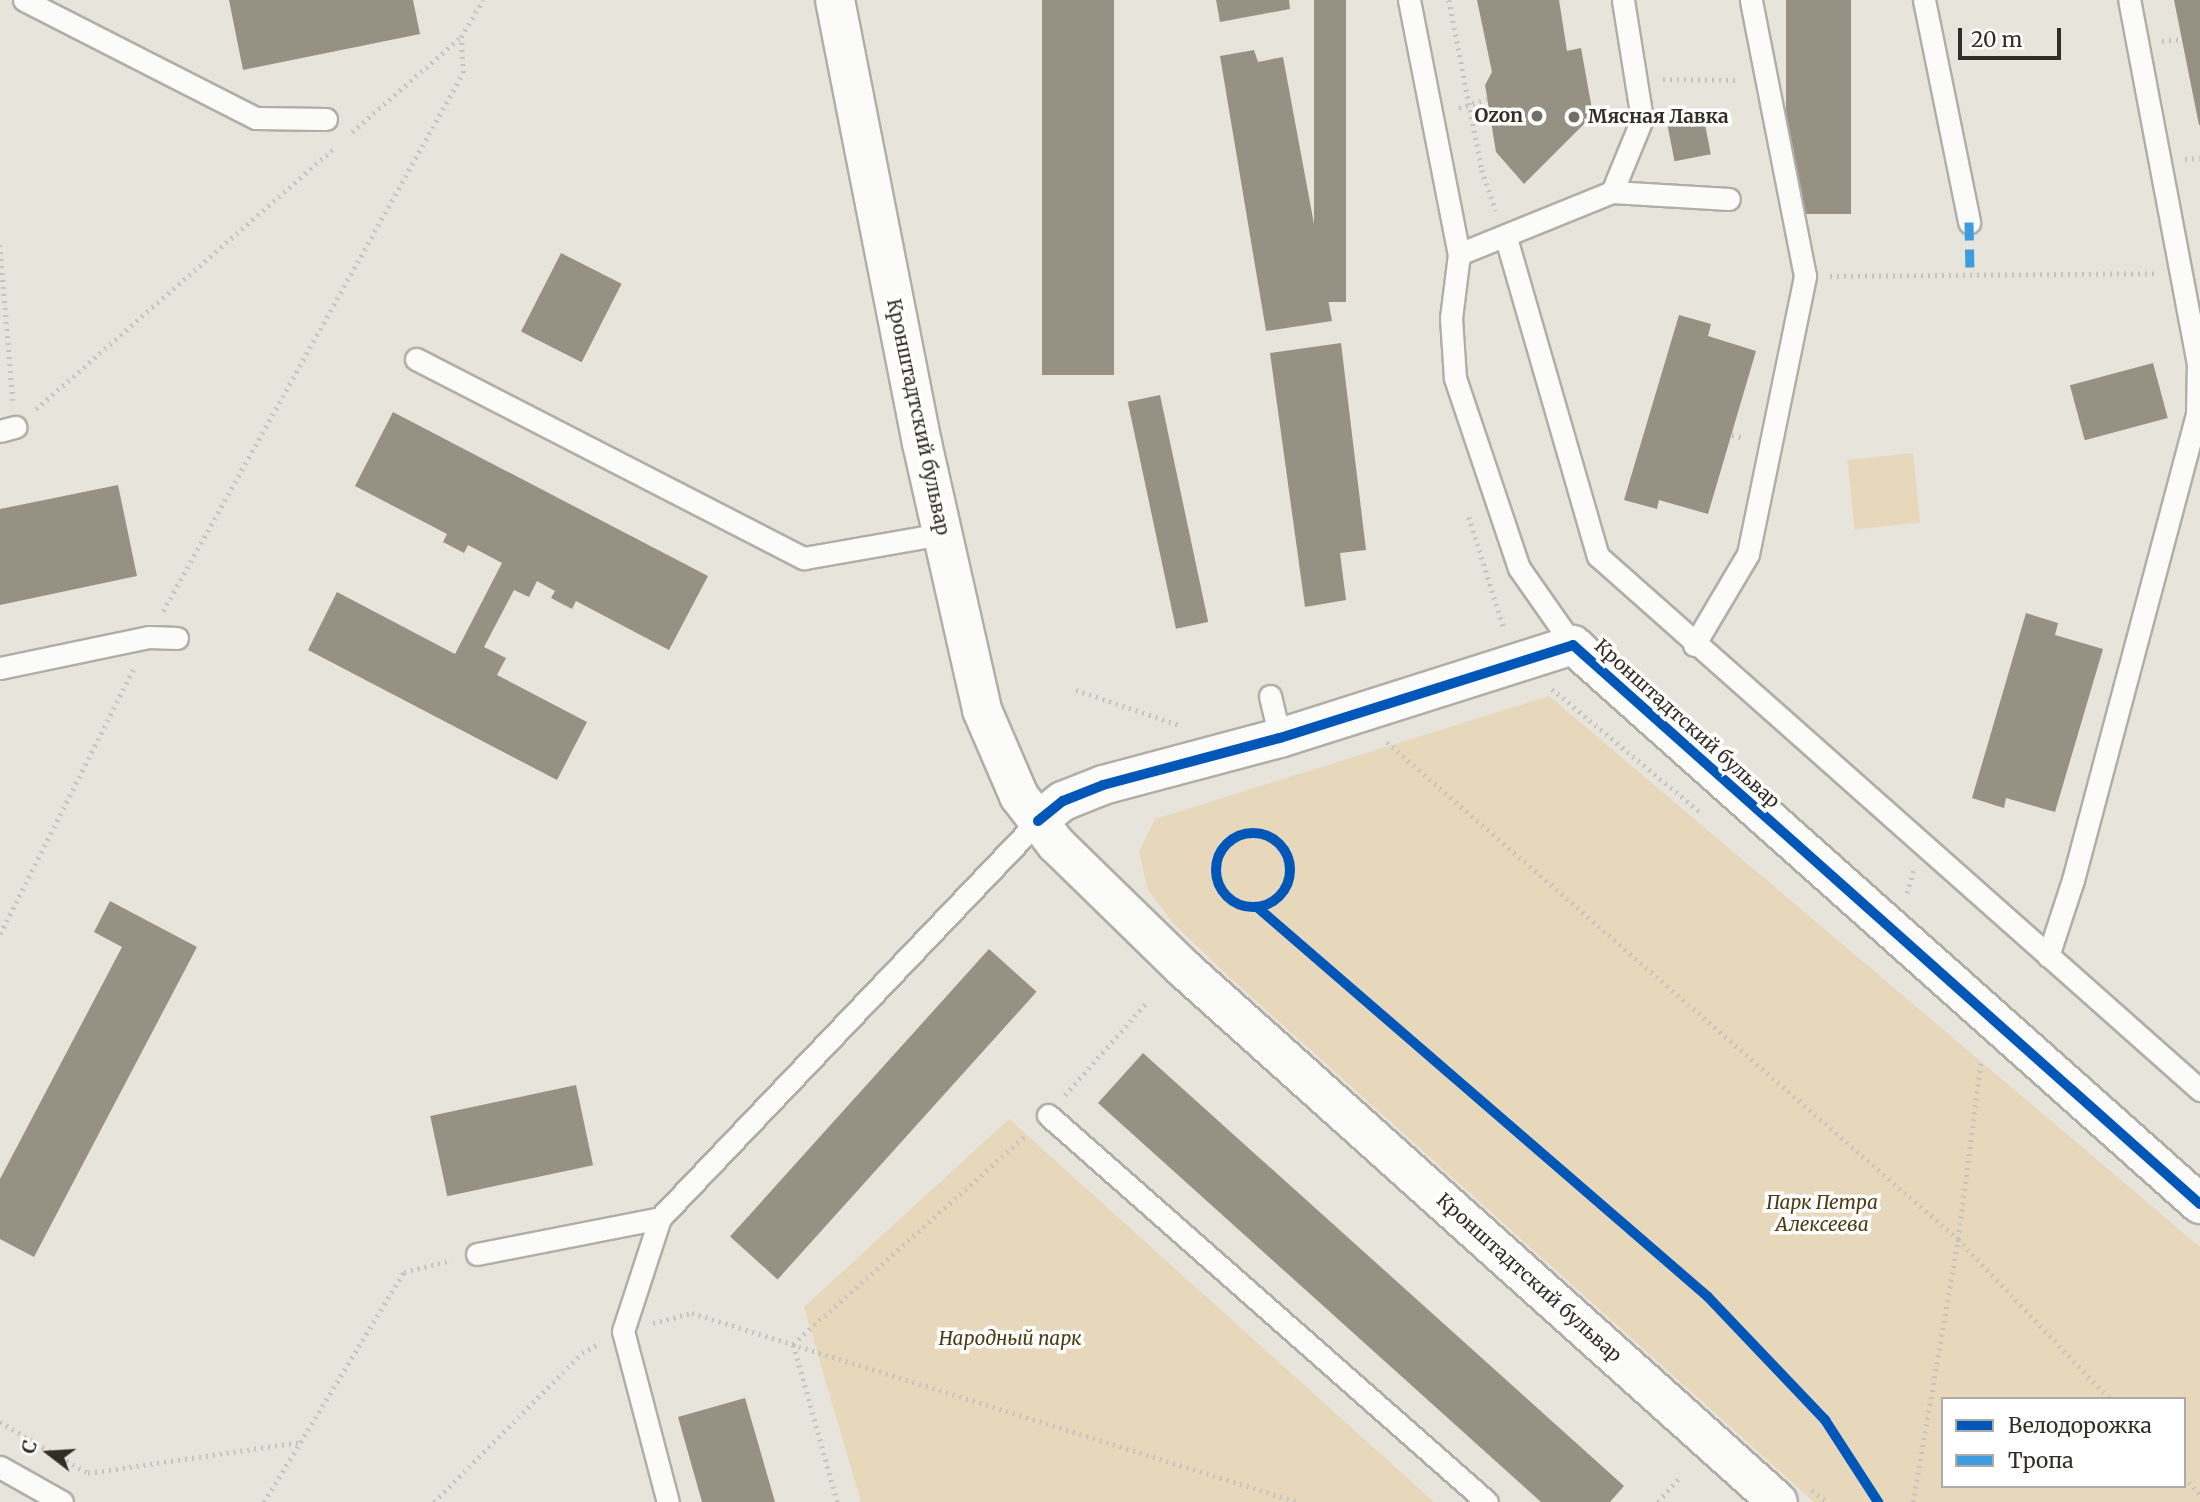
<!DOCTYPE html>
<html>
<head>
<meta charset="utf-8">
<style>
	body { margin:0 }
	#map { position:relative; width:2200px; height:1502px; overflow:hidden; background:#e7e4dc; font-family:Merriweather,serif }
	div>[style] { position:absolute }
	.green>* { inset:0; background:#e7d8bc; transform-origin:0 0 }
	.building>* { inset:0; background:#979183; transform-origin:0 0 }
	.path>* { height:4.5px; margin-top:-2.25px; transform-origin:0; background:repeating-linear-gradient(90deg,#c6c4c1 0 2px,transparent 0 7px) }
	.roads { filter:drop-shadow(2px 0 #b1aea8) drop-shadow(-2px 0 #b1aea8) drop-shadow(0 2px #b1aea8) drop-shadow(0 -2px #b1aea8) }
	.service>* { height:21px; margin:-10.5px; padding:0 10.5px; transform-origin:10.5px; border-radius:10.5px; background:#fbfbfa }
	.minor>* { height:38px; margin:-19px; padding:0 19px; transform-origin:19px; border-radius:19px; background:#fbfbfa }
	.secondary>* { height:38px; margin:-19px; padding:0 19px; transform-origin:19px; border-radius:19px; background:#fbfbfa }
	.quiet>* { height:9px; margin-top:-4.5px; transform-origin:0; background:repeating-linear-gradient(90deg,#3e9de0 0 18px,transparent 0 27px) }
	.cycleway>* { height:10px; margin:-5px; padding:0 5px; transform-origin:5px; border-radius:5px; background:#0057b8 }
	.cycleway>.ring { margin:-5px; padding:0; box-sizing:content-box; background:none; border:10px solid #0057b8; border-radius:50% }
	.dots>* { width:19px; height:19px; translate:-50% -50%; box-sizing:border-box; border:4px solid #fff; border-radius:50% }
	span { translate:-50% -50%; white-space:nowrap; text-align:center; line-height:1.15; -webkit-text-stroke:7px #fff; paint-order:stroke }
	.poi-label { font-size:19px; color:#312e28; font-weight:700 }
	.right { translate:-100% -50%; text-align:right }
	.left { translate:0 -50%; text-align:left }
	.street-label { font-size:19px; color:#312e28 }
	.park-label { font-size:19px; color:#4d3a10; font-style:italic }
	.legend { position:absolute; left:1941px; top:1397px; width:245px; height:91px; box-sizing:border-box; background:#fff; border:2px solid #adaba9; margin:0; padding:9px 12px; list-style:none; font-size:21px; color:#312e28 }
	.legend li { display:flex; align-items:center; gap:14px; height:35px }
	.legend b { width:35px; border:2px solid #adaba9 }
	.north { position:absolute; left:14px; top:1418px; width:70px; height:70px; -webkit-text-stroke:5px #fff; paint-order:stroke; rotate:287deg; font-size:19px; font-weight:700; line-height:28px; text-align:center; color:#312e28 }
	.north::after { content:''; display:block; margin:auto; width:24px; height:32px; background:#312e28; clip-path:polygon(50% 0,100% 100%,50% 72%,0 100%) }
	.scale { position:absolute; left:1958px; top:28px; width:103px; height:32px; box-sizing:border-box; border:4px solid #312e28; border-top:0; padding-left:9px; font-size:21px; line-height:24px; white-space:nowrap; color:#312e28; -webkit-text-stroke:5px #fff; paint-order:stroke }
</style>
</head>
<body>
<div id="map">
	<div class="green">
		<i style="left:1913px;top:453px;width:70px;height:66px;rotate:84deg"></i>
		<i style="clip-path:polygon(evenodd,1549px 696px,2200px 1247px,2200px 1502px,1814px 1502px,1227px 975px,1173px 923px,1148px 890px,1139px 852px,1155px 819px,1549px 696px,1943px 1399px,2184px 1399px,2184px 1486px,1943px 1486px,1943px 1399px)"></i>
		<i style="clip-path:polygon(1009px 1119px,1434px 1502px,861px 1502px,804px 1307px)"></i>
	</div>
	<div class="building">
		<i style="clip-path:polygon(229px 0,413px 0,420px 34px,243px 70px)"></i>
		<i style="left:1042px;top:0;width:72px;height:375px"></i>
		<i style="clip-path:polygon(1216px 0,1289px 0,1290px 9px,1220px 22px)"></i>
		<i style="left:1314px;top:0;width:32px;height:302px"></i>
		<i style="clip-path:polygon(1477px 0,1559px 0,1567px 51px,1581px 48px,1593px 115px,1524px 184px,1496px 152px,1485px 85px,1492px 72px)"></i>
		<i style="left:1786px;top:0;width:65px;height:214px"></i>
		<i style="clip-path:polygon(2174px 0,2200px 0,2200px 125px,2199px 125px)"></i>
		<i style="clip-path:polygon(1254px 50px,1258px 62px,1283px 57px,1332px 321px,1266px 331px,1220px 56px)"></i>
		<i style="left:1703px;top:114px;width:41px;height:37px;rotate:79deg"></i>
		<i style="left:561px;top:253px;width:68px;height:88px;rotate:27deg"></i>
		<i style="clip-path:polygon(1679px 315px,1711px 324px,1708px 336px,1756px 351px,1708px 514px,1659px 500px,1657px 509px,1624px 500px)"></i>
		<i style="clip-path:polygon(1341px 343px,1366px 550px,1340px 553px,1346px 600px,1305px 607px,1270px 353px)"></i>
		<i style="left:2153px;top:363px;width:57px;height:86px;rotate:75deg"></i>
		<i style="left:1160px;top:395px;width:232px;height:33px;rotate:78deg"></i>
		<i style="clip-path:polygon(393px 412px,708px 576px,669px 650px,576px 601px,572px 609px,551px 598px,555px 591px,537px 581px,529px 597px,514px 590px,484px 647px,506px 658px,497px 675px,587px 722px,557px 780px,308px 650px,337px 592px,455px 654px,502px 563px,468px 545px,464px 553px,443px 542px,447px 534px,355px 486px)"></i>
		<i style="clip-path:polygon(118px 485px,137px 576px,0 605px,0 509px)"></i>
		<i style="clip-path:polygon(2026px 613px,2058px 623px,2055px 635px,2103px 649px,2055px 812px,2006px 798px,2004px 808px,1972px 798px)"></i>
		<i style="clip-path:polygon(110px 901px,197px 947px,34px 1257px,0 1239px,0 1179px,122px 947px,94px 932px)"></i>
		<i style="left:989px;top:949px;width:64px;height:387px;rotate:42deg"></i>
		<i style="clip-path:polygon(1143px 1053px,1624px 1486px,1610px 1502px,1541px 1502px,1098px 1103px)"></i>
		<i style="left:576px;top:1085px;width:82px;height:149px;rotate:78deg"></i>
		<i style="clip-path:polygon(745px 1398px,775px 1502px,702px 1502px,678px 1417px)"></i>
	</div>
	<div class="path">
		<i style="left:1449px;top:0;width:173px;rotate:79deg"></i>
		<i style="left:1482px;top:170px;width:43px;rotate:71.1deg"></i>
		<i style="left:2162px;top:41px;width:20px;rotate:-6deg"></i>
		<i style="left:1663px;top:79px;width:75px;rotate:0.8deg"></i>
		<i style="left:1459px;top:108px;width:29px;rotate:-18deg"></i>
		<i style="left:1593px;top:115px;width:20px;rotate:6deg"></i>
		<i style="left:352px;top:132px;width:145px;rotate:-41.1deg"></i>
		<i style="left:461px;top:37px;width:43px;rotate:-59.3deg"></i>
		<i style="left:2185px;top:159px;width:15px;rotate:-4deg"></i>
		<i style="left:0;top:245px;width:156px;rotate:85.2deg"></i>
		<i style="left:1830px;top:276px;width:324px;rotate:-0.5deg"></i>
		<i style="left:36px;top:409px;width:398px;rotate:-41.2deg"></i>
		<i style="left:1732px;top:435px;width:13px;rotate:13deg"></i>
		<i style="left:1469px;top:517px;width:117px;rotate:72.6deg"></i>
		<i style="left:163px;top:611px;width:616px;rotate:-60.86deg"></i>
		<i style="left:463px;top:73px;width:36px;rotate:-93deg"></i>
		<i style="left:1552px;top:689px;width:191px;rotate:39.7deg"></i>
		<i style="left:1076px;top:690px;width:109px;rotate:18.8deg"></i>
		<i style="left:1387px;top:742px;width:757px;rotate:41.04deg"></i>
		<i style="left:1958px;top:1239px;width:221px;rotate:46.5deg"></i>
		<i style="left:1907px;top:893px;width:23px;rotate:-75deg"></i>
		<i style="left:0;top:934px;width:297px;rotate:-63.3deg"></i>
		<i style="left:1065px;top:1095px;width:123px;rotate:-48.6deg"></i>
		<i style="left:653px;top:1323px;width:40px;rotate:-14.4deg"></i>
		<i style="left:692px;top:1313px;width:635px;rotate:17.32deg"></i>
		<i style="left:0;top:1422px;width:102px;rotate:30.1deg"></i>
		<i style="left:88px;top:1473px;width:214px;rotate:-8.3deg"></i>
		<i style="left:2184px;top:1477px;width:23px;rotate:47deg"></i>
		<i style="left:1812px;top:1490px;width:20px;rotate:37deg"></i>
		<i style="left:264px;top:1502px;width:269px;rotate:-58.7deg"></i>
		<i style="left:404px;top:1272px;width:49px;rotate:-14deg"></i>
		<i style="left:434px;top:1502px;width:210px;rotate:-45.2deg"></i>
		<i style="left:582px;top:1353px;width:21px;rotate:-29deg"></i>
		<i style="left:837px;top:1502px;width:164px;rotate:-105.6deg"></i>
		<i style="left:793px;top:1344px;width:314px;rotate:-41.9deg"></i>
		<i style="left:1658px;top:1502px;width:32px;rotate:-49deg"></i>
		<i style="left:1913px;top:1502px;width:267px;rotate:-80.3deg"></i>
		<i style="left:1958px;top:1239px;width:181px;rotate:-82.7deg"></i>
	</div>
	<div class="roads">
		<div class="service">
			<i style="left:24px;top:0;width:260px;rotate:27deg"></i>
			<i style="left:256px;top:118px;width:70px;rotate:0.8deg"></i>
			<i style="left:1409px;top:0;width:259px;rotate:78.9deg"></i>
			<i style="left:1459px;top:254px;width:64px;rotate:97.1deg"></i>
			<i style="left:1451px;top:318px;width:60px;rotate:86.2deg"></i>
			<i style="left:1455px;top:378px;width:200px;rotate:71.4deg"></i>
			<i style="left:1519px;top:568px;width:94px;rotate:55deg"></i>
			<i style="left:1924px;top:0;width:227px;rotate:78.5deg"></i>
			<i style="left:1612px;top:192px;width:117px;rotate:3.4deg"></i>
			<i style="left:1506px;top:238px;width:331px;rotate:73.9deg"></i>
			<i style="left:1598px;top:556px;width:805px;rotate:41.57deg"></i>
			<i style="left:1459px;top:254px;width:165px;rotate:-22.1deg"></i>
			<i style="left:1612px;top:192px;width:79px;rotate:-67.7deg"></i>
			<i style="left:1642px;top:119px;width:121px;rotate:-99.1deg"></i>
			<i style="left:416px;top:359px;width:436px;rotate:27.2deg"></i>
			<i style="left:804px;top:558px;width:140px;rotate:-9.9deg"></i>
			<i style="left:0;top:431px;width:16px;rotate:-15deg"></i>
			<i style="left:1694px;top:645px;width:106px;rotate:-59.3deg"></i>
			<i style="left:1748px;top:554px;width:284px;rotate:-78.4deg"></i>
			<i style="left:1805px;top:276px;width:281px;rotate:-101.1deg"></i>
			<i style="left:0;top:668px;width:152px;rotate:-11.8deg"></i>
			<i style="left:149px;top:637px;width:28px;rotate:2deg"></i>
			<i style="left:1270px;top:696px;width:43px;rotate:76.6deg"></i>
			<i style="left:2048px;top:956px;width:80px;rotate:-71.8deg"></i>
			<i style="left:2073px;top:880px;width:482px;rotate:-75.1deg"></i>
			<i style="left:2197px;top:414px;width:50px;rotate:-88.9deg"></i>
			<i style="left:2198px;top:364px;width:370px;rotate:-100.7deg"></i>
			<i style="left:1048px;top:1115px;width:585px;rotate:41.4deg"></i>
			<i style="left:660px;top:1218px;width:119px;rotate:108.1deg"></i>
			<i style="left:623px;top:1331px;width:177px;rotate:75.3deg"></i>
			<i style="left:477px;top:1254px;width:187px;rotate:-11.1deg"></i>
			<i style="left:660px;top:1218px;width:548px;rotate:-46.4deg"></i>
			<i style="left:0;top:1467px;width:71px;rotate:29.4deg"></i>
		</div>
		<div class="minor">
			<i style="left:1038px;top:821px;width:32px;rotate:-39deg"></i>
			<i style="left:1063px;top:801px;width:43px;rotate:-21.8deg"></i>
			<i style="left:1103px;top:785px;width:183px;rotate:-14.9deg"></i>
			<i style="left:1280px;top:738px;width:307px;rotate:-17.6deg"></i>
			<i style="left:1573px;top:645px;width:840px;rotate:41.72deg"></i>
		</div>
		<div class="secondary">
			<i style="left:835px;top:0;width:451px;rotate:78.9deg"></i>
			<i style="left:922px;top:443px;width:274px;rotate:77.3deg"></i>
			<i style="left:982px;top:710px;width:94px;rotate:66.7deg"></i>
			<i style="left:1019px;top:796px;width:61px;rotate:52.4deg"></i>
			<i style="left:1056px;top:844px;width:177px;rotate:44.3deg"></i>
			<i style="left:1183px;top:968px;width:799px;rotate:41.91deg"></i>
		</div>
	</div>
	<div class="quiet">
		<i style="left:1969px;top:222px;width:50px;rotate:88.9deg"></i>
	</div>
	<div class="cycleway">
		<i style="left:1038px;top:821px;width:32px;rotate:-39deg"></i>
		<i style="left:1063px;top:801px;width:43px;rotate:-21.8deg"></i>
		<i style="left:1103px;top:785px;width:183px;rotate:-14.9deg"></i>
		<i style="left:1280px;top:738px;width:307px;rotate:-17.6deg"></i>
		<i style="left:1573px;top:645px;width:840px;rotate:41.72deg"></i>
		<i class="ring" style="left:1216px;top:833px;width:64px;height:64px"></i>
		<i style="left:1257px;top:907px;width:596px;rotate:40.85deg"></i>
		<i style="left:1708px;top:1297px;width:170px;rotate:46.4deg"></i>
		<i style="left:1825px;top:1420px;width:98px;rotate:57.1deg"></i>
	</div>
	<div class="dots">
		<i style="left:1537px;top:116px;background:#716e67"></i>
		<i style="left:1574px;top:117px;background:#716e67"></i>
	</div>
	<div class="poi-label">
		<span class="right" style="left:1523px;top:116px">Ozon</span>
		<span class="left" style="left:1588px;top:117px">Мясная Лавка</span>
	</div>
	<div class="street-label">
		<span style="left:918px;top:417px;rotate:78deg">Кронштадтский бульвар</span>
		<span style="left:1687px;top:724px;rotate:42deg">Кронштадтский бульвар</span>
		<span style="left:1529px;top:1278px;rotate:42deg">Кронштадтский бульвар</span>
	</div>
	<div class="park-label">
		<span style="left:1822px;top:1214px">Парк Петра<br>Алексеева</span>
		<span style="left:1010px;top:1339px">Народный парк</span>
	</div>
	<ul class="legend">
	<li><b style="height:9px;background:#0057b8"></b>Велодорожка</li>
	<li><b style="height:9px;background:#3e9de0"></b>Тропа</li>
	</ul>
	<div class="north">С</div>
	<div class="scale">20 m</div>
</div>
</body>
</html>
